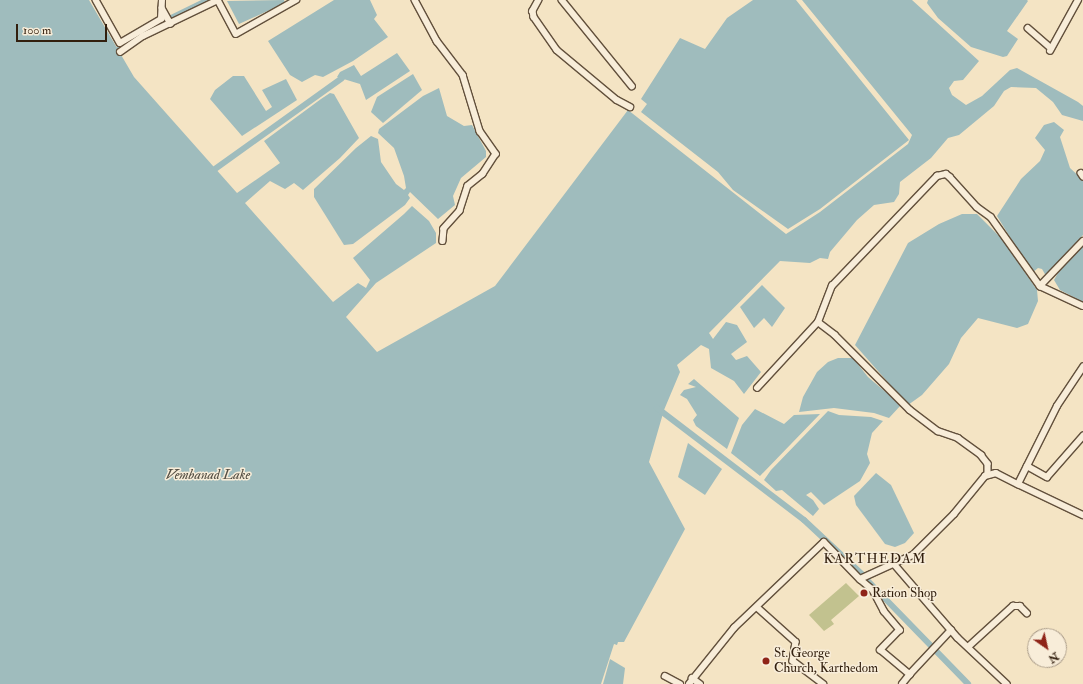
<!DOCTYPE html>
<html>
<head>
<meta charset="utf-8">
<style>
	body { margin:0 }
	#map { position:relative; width:1083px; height:684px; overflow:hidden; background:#f4e4c4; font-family:"IM FELL Double Pica",serif }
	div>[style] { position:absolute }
	.green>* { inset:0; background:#c2c28f }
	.water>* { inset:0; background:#9fbcbd }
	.canal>* { height:6px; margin:-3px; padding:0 3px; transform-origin:3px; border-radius:3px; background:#9fbcbd }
	.roads { filter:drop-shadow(1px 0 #62503c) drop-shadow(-1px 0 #62503c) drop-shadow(0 1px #62503c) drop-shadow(0 -1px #62503c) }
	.street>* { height:5.5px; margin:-2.75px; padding:0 2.75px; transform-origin:2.75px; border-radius:2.75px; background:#f8edd9 }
	.dots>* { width:11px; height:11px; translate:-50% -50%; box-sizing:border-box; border:2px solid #f8edd9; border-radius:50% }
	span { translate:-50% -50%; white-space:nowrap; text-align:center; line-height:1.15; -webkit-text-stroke:3px #f8edd9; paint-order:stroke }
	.poi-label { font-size:13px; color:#321f0e }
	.left { translate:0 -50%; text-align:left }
	.water-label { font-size:14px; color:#534e43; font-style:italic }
	.neighbourhood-label { font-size:14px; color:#321f0e; letter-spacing:1px }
	.north { position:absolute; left:1027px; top:628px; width:40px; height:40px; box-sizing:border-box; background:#f8edd9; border:1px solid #a99b88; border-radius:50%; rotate:146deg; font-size:11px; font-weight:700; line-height:16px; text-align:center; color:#321f0e }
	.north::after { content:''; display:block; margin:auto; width:14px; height:18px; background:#8f2418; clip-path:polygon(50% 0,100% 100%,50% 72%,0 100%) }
	.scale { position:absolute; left:16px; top:24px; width:91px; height:18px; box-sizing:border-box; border:2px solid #321f0e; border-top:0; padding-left:5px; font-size:12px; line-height:14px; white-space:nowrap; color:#321f0e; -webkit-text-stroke:3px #f8edd9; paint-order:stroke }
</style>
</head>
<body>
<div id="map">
	<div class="green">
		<i style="clip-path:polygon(846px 583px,859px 596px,831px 620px,834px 624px,824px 631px,809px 615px)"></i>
	</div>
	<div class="water">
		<i style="clip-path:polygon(0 0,89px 0,134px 77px,237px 193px,280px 163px,264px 141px,321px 99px,330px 93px,334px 94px,359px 138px,340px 158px,303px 190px,294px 183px,285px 189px,270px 181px,245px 203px,333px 302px,358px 283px,366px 288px,370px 280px,353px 258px,404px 214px,412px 206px,429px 221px,436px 233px,436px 243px,376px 283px,346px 317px,377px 352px,495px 286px,628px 110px,786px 234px,820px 212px,908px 144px,912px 135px,802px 0,912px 0,979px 61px,963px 80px,954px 81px,949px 88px,952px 95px,966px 105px,982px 96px,1010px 70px,1017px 68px,1078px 102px,1083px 106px,1083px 121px,1062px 115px,1053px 102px,1036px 88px,1011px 87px,1004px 91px,994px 106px,959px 135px,948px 138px,931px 158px,900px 182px,899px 194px,894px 202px,874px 205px,857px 220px,830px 252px,828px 259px,820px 258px,810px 263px,780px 261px,709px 333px,713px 339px,726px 322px,737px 325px,747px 342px,731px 354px,736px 360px,747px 356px,761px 372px,744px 394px,734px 381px,711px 368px,709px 349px,701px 345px,677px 365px,680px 372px,664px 410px,649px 462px,685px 529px,624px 642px,618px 642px,617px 645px,614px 644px,601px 684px,0 684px)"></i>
		<i style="clip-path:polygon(284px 0,285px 3px,239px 24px,227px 1px)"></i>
		<i style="clip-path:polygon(334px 0,370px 0,377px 15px,374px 19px,388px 37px,353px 61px,323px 77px,315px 75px,302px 82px,290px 75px,268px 41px)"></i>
		<i style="clip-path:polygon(753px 0,796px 0,909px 140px,820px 209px,788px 229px,733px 190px,718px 172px,641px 112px,647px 104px,641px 99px,680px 38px,705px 49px,727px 18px)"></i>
		<i style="clip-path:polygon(928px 0,1027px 0,1028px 1px,1007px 31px,1018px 39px,1007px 56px,1003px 57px,971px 47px,938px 18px,927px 3px)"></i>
		<i style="clip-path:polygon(397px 53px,410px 71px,366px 100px,360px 84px,337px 77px,340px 72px,354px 65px,361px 76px)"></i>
		<i style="clip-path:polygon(413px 74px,422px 90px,383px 123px,371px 112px,377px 97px)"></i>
		<i style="clip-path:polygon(233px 76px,244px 76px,266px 111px,272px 107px,262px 90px,286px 79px,297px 100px,242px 136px,210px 99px,215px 90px)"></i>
		<i style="clip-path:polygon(439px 88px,447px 116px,464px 126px,472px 125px,486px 151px,486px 157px,461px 178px,453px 196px,455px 205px,438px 219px,410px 192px,408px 195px,410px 198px,405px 205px,353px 244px,344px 245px,314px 197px,314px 189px,356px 148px,371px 136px,378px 139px,381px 162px,396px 184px,404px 190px,406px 188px,404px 176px,394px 148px,378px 133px,379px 129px,423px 96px)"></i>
		<i style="clip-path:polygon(1054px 122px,1064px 130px,1060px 137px,1070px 168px,1083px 180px,1083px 235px,1046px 276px,1042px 269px,1038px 268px,1032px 273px,997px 216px,1021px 179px,1040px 161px,1045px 150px,1035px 138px,1044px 125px)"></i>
		<i style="clip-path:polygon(962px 214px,977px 214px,1002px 239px,1037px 290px,1038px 301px,1028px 324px,1017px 328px,978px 318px,961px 338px,949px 364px,922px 395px,908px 405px,855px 345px,908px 243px,939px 224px)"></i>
		<i style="clip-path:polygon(1083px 246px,1083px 302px,1060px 290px,1054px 280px,1059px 271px)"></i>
		<i style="clip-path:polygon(762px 285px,785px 308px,772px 327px,764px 318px,754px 328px,740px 307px)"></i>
		<i style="clip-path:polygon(838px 358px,853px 358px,868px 377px,901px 405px,889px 418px,874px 413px,834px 408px,799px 412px,803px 397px,817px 372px,828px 362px)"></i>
		<i style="clip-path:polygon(694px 379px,739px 418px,727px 449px,696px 426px,693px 420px,697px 415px,687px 399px,680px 395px,684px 390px,696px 387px,688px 384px)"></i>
		<i style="clip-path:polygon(755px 409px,784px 424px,794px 415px,820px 414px,760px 476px,731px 453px,742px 425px)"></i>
		<i style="clip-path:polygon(828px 411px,839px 415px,871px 417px,883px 421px,872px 433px,867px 454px,870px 463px,860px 481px,824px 505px,811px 492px,806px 495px,813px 500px,819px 509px,813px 516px,782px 490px,776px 491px,764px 480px,771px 470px)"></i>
		<i style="clip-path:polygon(688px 443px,722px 469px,705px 495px,678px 477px)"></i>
		<i style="clip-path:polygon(876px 473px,891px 485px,914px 533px,905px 543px,895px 547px,885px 544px,856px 505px,854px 496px)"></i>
		<i style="clip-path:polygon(610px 659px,625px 668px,623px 684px,603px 684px)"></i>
	</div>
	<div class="canal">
		<i style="left:118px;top:50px;width:44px;rotate:-33deg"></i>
		<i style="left:155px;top:26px;width:59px;rotate:-26.1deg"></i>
		<i style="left:215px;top:169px;width:156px;rotate:-35.6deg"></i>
		<i style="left:657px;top:408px;width:185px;rotate:37.3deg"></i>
		<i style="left:804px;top:520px;width:79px;rotate:43deg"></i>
		<i style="left:867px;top:580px;width:145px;rotate:45.8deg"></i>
	</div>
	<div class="roads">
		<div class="street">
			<i style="left:96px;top:0;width:49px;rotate:60.8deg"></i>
			<i style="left:120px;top:43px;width:48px;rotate:-30.3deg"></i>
			<i style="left:161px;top:19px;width:19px;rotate:-87deg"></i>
			<i style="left:415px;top:0;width:47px;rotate:61.8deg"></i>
			<i style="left:437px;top:41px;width:43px;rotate:52.6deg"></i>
			<i style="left:463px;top:75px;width:59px;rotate:73.1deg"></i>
			<i style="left:480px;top:131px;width:28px;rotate:55deg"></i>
			<i style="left:496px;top:154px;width:24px;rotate:123deg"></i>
			<i style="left:483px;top:174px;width:19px;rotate:141deg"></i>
			<i style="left:468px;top:186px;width:26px;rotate:108deg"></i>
			<i style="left:460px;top:211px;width:24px;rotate:132deg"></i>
			<i style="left:444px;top:229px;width:12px;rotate:95deg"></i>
			<i style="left:539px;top:0;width:13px;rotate:119deg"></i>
			<i style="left:533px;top:11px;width:6px;rotate:81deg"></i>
			<i style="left:534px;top:17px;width:40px;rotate:55.1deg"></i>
			<i style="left:557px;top:50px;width:78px;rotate:39.8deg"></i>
			<i style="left:617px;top:100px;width:15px;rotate:28deg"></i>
			<i style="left:562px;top:0;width:111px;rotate:50.9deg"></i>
			<i style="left:162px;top:8px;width:18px;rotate:61deg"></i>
			<i style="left:1028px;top:28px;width:30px;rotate:41deg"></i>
			<i style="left:1050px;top:51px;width:58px;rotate:-61.2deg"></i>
			<i style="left:120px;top:52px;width:28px;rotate:-35deg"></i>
			<i style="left:143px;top:36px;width:83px;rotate:-25.6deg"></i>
			<i style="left:218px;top:0;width:38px;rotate:62deg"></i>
			<i style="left:236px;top:34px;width:69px;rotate:-29.5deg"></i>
			<i style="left:1081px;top:173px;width:4px;rotate:56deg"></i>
			<i style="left:1040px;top:286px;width:62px;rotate:-46.3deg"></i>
			<i style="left:818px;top:322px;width:21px;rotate:37deg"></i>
			<i style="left:835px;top:335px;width:106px;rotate:45deg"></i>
			<i style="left:910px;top:410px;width:35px;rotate:37deg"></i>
			<i style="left:938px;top:431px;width:21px;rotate:19deg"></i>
			<i style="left:958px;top:438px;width:29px;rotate:36deg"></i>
			<i style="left:981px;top:455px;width:11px;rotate:52deg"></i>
			<i style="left:988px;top:464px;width:11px;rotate:90deg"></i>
			<i style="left:757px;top:388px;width:90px;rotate:-47.3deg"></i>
			<i style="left:818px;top:322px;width:39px;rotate:-69deg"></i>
			<i style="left:832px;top:286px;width:152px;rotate:-46.3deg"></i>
			<i style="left:937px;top:176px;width:9px;rotate:-13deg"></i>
			<i style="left:946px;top:174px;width:5px;rotate:37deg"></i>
			<i style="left:950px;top:177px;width:40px;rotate:48deg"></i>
			<i style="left:977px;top:207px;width:17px;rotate:36deg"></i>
			<i style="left:991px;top:217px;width:85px;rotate:54.6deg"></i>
			<i style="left:1040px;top:286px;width:47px;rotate:24.9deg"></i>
			<i style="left:1027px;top:466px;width:23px;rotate:29deg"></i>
			<i style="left:1047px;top:477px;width:55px;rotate:-48.7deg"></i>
			<i style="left:1018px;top:484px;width:72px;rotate:25.5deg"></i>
			<i style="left:895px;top:565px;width:96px;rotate:49.2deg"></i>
			<i style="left:958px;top:638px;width:67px;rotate:43.2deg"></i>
			<i style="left:860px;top:579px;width:17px;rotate:40deg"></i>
			<i style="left:873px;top:590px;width:24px;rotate:62deg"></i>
			<i style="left:884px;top:611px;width:25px;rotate:50deg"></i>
			<i style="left:900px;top:630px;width:28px;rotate:134deg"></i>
			<i style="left:881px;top:650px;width:38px;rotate:40deg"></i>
			<i style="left:910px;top:674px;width:60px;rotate:-47deg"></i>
			<i style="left:757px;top:607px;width:52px;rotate:41.9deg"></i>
			<i style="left:796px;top:642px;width:19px;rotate:99deg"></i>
			<i style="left:793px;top:661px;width:38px;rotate:37deg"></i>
			<i style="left:968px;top:647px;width:61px;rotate:-42.3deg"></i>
			<i style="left:1013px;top:606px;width:7px"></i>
			<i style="left:1020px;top:606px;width:10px;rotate:45deg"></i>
			<i style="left:665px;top:676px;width:17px;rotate:28deg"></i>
			<i style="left:692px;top:678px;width:10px;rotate:37deg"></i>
			<i style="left:689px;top:684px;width:72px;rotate:-51.2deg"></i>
			<i style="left:734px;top:628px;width:124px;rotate:-43.7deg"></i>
			<i style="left:824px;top:542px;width:52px;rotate:45.8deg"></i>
			<i style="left:860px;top:579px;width:58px;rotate:-24.4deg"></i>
			<i style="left:913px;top:555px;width:58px;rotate:-45deg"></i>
			<i style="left:954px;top:514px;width:49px;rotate:-50.8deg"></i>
			<i style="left:985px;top:476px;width:11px;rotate:-15deg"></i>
			<i style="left:996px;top:473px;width:25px;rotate:27deg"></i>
			<i style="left:1018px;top:484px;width:87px;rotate:-63.4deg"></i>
			<i style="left:1057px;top:406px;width:47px;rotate:-56.3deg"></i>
			<i style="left:902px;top:684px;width:13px;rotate:-51deg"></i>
		</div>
	</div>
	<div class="dots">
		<i style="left:864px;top:593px;background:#8f2418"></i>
		<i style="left:766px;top:661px;background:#8f2418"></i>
	</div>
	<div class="poi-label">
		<span class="left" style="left:872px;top:593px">Ration Shop</span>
		<span class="left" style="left:774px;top:661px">St. George<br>Church, Karthedom</span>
	</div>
	<div class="water-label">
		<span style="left:208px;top:475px">Vembanad Lake</span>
	</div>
	<div class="neighbourhood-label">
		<span style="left:875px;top:559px">KARTHEDAM</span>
	</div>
	<div class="north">N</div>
	<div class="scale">100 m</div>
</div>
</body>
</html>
